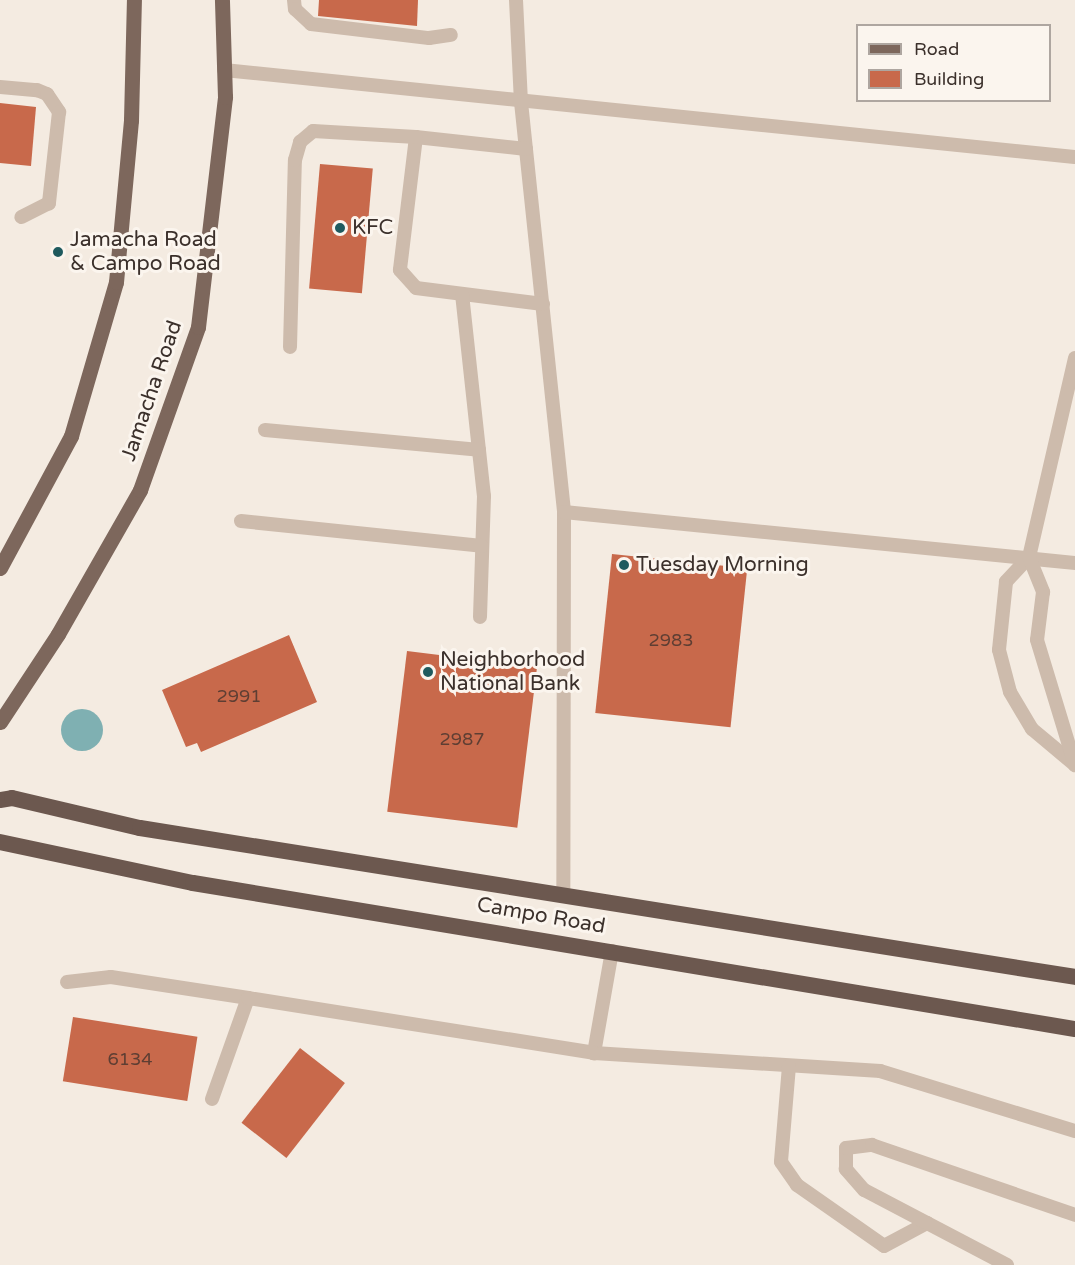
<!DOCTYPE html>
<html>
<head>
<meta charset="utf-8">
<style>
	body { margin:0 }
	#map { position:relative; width:1075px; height:1265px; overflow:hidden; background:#f4ebe1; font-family:"Varela Round",sans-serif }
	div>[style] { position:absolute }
	.water>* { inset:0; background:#7fb0b2 }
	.round { border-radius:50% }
	.building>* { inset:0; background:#c8694b; transform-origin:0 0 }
	.service>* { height:14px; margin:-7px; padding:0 7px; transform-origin:7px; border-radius:7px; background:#cdbbac }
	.primary>* { height:15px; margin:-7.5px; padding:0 7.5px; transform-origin:7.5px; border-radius:7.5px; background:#7d675c }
	.trunk>* { height:16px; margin:-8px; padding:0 8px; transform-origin:8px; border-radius:8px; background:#6c584f }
	.dots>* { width:16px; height:16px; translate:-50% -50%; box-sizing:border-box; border:3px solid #fbf5ee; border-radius:50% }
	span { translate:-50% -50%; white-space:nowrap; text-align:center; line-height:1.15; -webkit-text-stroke:6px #fbf5ee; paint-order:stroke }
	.number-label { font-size:18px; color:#5e3e33 }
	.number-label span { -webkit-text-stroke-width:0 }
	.poi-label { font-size:21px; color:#3b302b }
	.left { translate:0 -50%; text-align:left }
	.street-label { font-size:21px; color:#3b302b }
	.legend { position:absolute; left:856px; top:24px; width:195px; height:78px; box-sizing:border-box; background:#fbf5ee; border:2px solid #aea6a0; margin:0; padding:8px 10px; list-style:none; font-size:18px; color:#3b302b }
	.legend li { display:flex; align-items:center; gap:12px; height:30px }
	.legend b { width:30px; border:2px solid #aea6a0 }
</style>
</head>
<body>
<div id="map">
	<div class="water">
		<i class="round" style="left:61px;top:709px;width:42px;height:42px"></i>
	</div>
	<div class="building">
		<i style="clip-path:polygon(319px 0,418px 0,417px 26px,318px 16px)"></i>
		<i style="clip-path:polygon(0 103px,36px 107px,31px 166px,0 163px)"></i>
		<i style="left:320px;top:164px;width:53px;height:125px;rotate:5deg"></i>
		<i style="left:612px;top:554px;width:136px;height:160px;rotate:6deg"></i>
		<i style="clip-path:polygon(289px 635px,317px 702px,201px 752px,197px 743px,186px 747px,162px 690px)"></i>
		<i style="left:407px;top:651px;width:131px;height:162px;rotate:7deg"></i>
		<i style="left:73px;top:1017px;width:126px;height:65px;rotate:9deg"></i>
		<i style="left:300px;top:1048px;width:57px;height:95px;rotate:38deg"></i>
	</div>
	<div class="service">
		<i style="left:294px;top:0;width:9px;rotate:84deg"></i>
		<i style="left:295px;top:9px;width:22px;rotate:43deg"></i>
		<i style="left:311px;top:24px;width:119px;rotate:6.8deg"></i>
		<i style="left:429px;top:38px;width:22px;rotate:-8deg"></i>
		<i style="left:516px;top:0;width:102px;rotate:87.2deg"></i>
		<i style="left:521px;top:102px;width:412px;rotate:84deg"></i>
		<i style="left:564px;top:512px;width:384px;rotate:90.1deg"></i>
		<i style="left:224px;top:70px;width:855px;rotate:5.84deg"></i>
		<i style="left:0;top:87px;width:37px;rotate:5deg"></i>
		<i style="left:37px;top:90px;width:11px;rotate:22deg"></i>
		<i style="left:47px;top:94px;width:22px;rotate:56deg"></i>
		<i style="left:59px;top:112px;width:92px;rotate:96.3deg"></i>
		<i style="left:49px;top:203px;width:31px;rotate:153deg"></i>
		<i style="left:526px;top:149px;width:111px;rotate:-173.8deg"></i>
		<i style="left:416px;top:137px;width:134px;rotate:96.9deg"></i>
		<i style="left:400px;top:270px;width:24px;rotate:48deg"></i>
		<i style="left:416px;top:288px;width:128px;rotate:7.2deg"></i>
		<i style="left:462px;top:294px;width:203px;rotate:83.8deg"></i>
		<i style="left:484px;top:496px;width:121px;rotate:91.9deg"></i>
		<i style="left:290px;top:347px;width:187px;rotate:-88.5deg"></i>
		<i style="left:295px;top:160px;width:19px;rotate:-74deg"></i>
		<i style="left:300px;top:142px;width:17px;rotate:-40deg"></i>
		<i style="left:313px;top:131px;width:103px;rotate:3.3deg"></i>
		<i style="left:1075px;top:358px;width:204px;rotate:103deg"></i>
		<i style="left:1029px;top:557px;width:34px;rotate:133deg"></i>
		<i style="left:1006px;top:582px;width:68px;rotate:95.9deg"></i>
		<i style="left:999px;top:650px;width:43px;rotate:75.3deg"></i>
		<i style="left:1010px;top:692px;width:43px;rotate:59.3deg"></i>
		<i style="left:1032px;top:729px;width:56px;rotate:39.9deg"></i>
		<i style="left:265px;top:430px;width:215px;rotate:5.3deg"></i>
		<i style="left:564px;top:512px;width:514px;rotate:5.7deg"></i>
		<i style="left:241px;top:521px;width:242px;rotate:5.9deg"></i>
		<i style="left:1029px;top:557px;width:38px;rotate:68deg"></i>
		<i style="left:1043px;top:592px;width:48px;rotate:97.1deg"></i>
		<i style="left:1037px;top:640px;width:131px;rotate:73.1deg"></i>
		<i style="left:612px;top:951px;width:104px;rotate:100deg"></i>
		<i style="left:594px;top:1053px;width:287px;rotate:3.6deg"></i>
		<i style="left:880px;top:1071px;width:204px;rotate:17.1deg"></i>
		<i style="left:67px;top:982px;width:44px;rotate:-6.5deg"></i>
		<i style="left:111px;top:977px;width:139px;rotate:8.7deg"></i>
		<i style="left:789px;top:1066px;width:96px;rotate:94.8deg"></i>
		<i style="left:781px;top:1162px;width:28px;rotate:55deg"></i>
		<i style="left:797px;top:1185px;width:106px;rotate:35deg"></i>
		<i style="left:884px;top:1246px;width:49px;rotate:-28.1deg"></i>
		<i style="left:212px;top:1099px;width:107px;rotate:-70.4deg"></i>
		<i style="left:248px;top:998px;width:350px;rotate:9deg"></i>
		<i style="left:1007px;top:1265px;width:161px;rotate:-152.3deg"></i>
		<i style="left:864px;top:1190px;width:28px;rotate:-131deg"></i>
		<i style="left:846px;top:1169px;width:21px;rotate:-90deg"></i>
		<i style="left:846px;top:1148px;width:26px;rotate:-7deg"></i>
		<i style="left:872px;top:1145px;width:215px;rotate:19deg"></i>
	</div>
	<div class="primary">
		<i style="left:0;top:568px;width:150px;rotate:-61.7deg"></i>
		<i style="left:71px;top:436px;width:160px;rotate:-73.7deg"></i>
		<i style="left:116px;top:282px;width:163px;rotate:-84.7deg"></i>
		<i style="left:131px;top:120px;width:120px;rotate:-88.6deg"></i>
		<i style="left:0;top:722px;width:105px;rotate:-56.6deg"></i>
		<i style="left:58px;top:634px;width:166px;rotate:-60.3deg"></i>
		<i style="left:140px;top:490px;width:173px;rotate:-70.4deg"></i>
		<i style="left:198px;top:327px;width:232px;rotate:-83.3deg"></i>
		<i style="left:225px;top:97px;width:97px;rotate:-91.8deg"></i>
	</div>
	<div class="trunk">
		<i style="left:0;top:800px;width:12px;rotate:-9deg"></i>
		<i style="left:12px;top:798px;width:131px;rotate:13.2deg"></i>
		<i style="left:140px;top:828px;width:947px;rotate:9.05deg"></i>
		<i style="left:0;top:842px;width:197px;rotate:12deg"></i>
		<i style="left:193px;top:883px;width:894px;rotate:9.4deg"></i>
	</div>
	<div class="dots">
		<i style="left:340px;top:228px;background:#1f5a5e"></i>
		<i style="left:58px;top:252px;background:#1f5a5e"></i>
		<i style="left:624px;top:565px;background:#1f5a5e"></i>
		<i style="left:428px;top:672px;background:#1f5a5e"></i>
	</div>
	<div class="number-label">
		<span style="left:671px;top:640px">2983</span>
		<span style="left:239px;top:696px">2991</span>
		<span style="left:462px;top:739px">2987</span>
		<span style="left:130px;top:1059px">6134</span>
	</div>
	<div class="poi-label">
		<span class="left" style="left:352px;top:228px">KFC</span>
		<span class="left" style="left:70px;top:252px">Jamacha Road<br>&amp; Campo Road</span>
		<span class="left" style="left:636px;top:565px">Tuesday Morning</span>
		<span class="left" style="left:440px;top:672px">Neighborhood<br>National Bank</span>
	</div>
	<div class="street-label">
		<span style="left:152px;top:391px;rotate:-71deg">Jamacha Road</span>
		<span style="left:541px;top:916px;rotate:10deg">Campo Road</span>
	</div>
	<ul class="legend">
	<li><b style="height:8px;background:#7d675c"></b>Road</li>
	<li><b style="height:16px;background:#c8694b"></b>Building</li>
	</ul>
</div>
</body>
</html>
